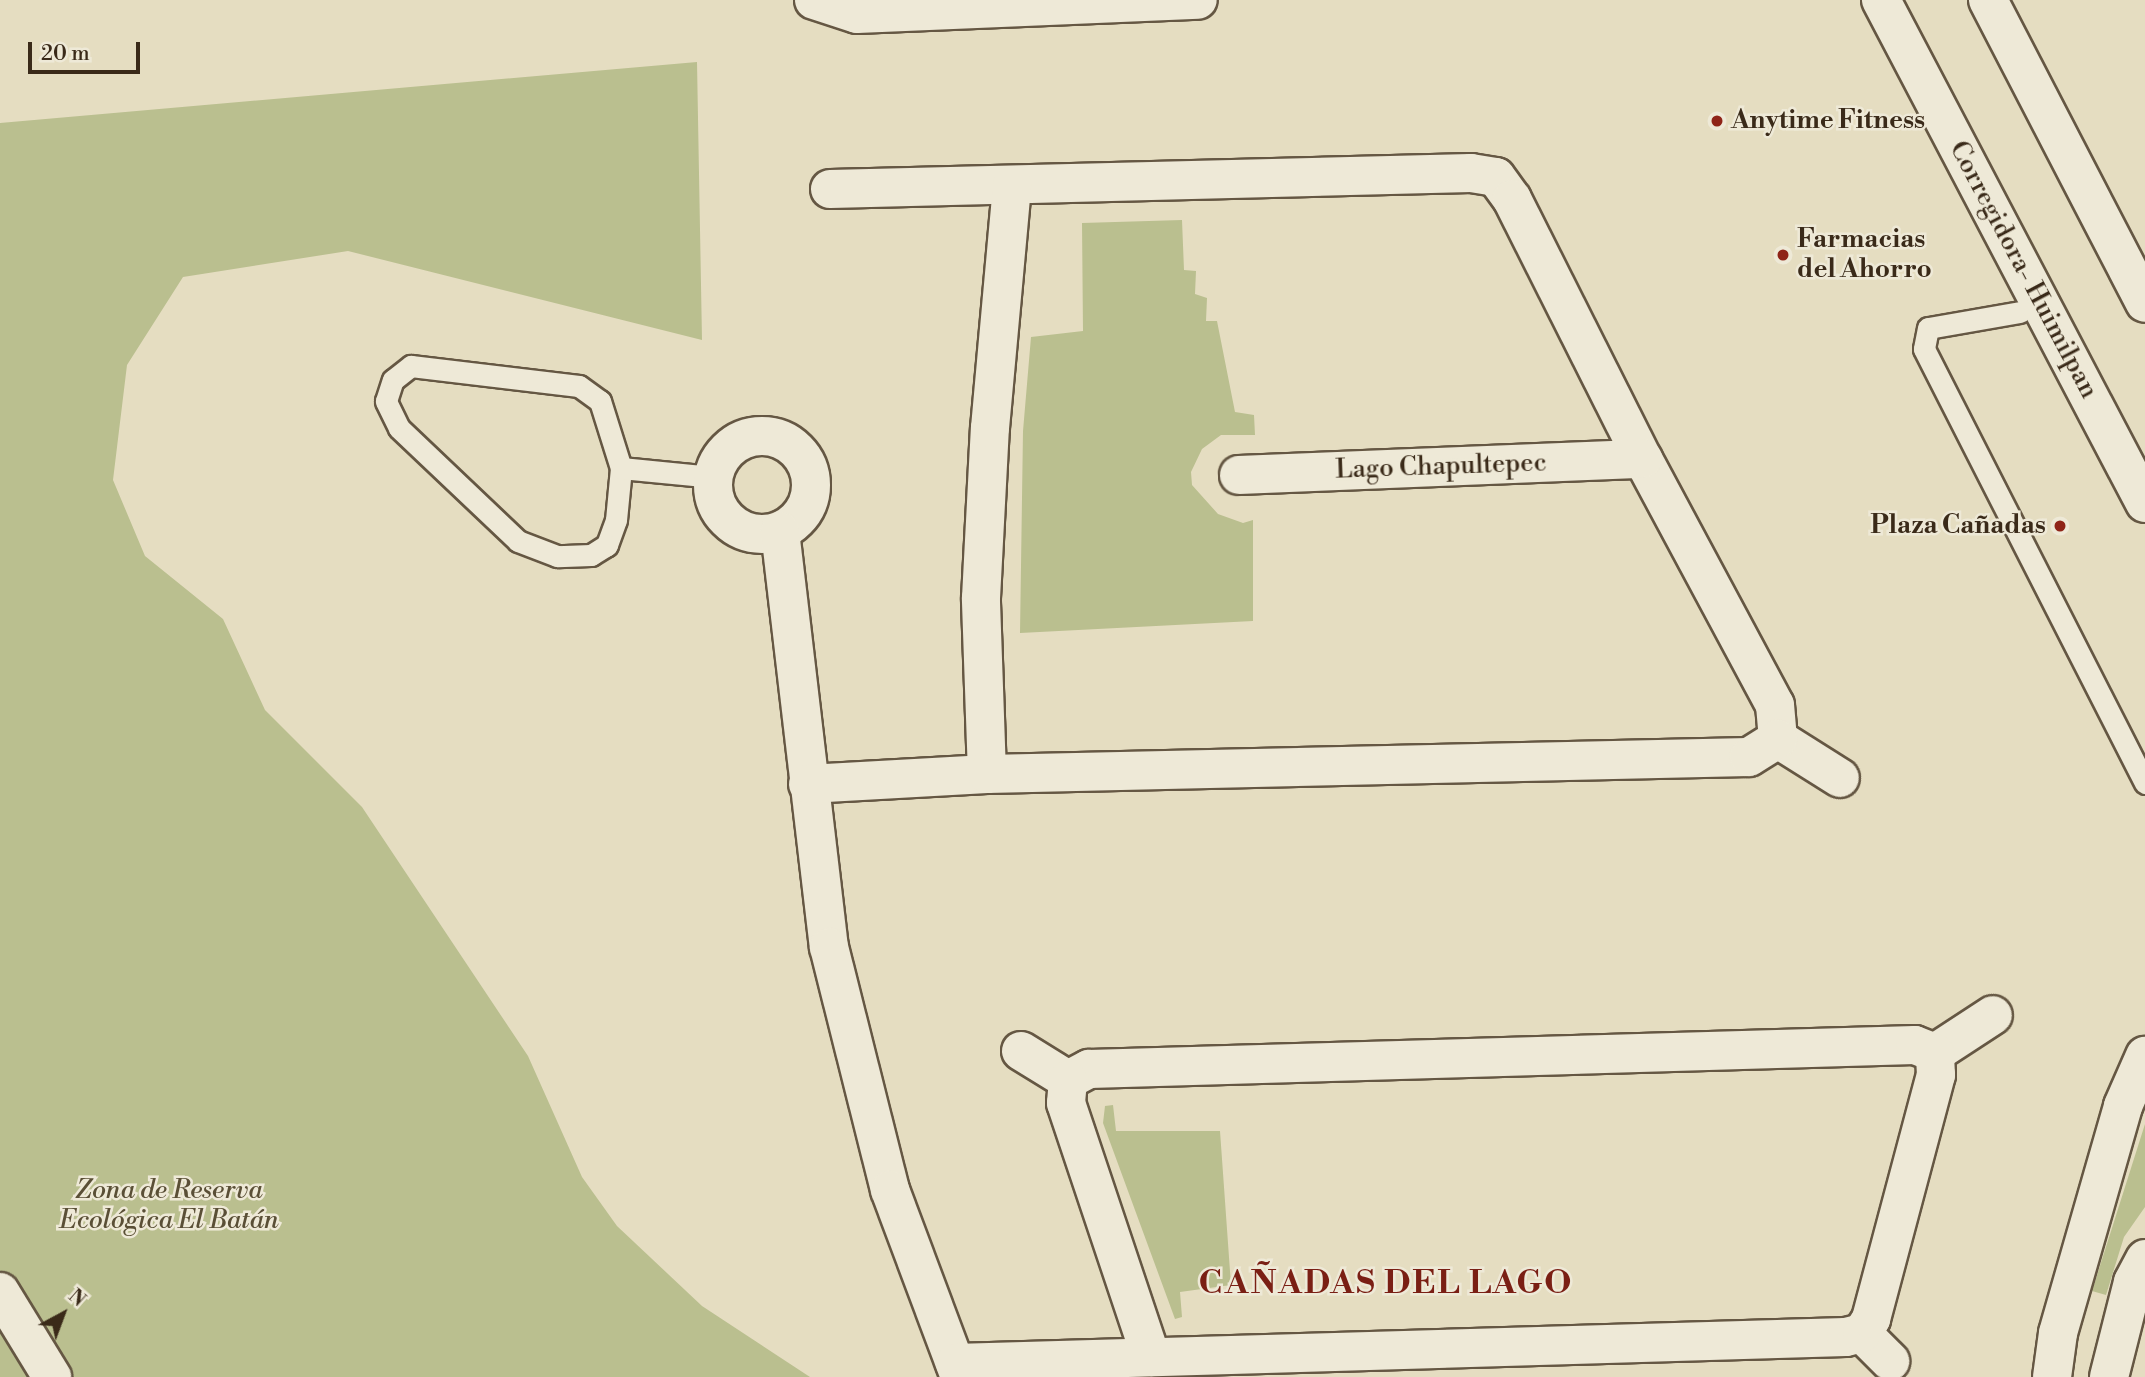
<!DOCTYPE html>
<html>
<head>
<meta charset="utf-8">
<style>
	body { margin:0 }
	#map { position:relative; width:2145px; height:1377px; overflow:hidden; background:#e5ddc1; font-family:"Libre Bodoni",serif }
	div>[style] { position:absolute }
	.green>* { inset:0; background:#babf8f }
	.roads { filter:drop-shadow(2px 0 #655743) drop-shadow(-2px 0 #655743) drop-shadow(0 2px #655743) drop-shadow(0 -2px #655743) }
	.lane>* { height:21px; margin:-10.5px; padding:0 10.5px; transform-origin:10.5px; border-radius:10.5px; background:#eee9d7 }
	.street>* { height:38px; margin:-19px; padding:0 19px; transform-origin:19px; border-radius:19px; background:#eee9d7 }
	.street>.ring { margin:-19px; padding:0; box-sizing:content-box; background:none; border:38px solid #eee9d7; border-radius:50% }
	.secondary>* { height:38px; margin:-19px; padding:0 19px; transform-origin:19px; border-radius:19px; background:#eee9d7 }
	.dots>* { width:19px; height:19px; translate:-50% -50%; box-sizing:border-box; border:4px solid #eee9d7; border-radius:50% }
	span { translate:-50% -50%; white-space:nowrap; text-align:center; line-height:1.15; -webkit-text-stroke:5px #eee9d7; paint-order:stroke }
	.poi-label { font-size:26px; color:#3a2a19; font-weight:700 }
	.left { translate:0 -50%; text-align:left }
	.right { translate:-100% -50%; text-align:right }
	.street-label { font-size:26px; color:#3a2a19 }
	.park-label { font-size:26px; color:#5a4f36; font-style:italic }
	.district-label { font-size:33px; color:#7a1f14; font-weight:700; letter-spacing:2px }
	.north { position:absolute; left:28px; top:1279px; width:70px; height:70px; -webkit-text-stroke:5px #eee9d7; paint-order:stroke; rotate:41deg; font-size:19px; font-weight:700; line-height:28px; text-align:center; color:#3a2a19 }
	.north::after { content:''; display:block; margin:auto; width:24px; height:32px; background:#3a2a19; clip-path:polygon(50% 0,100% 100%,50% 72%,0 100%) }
	.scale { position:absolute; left:28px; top:42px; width:112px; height:32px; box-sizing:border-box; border:4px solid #3a2a19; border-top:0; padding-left:9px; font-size:21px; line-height:24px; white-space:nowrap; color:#3a2a19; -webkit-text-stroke:5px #eee9d7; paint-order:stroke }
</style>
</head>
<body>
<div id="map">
	<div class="green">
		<i style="clip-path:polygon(697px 62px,702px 340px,348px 251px,183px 277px,127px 365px,113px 480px,145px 556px,223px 619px,265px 710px,362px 807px,528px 1056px,582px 1177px,617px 1226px,702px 1306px,810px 1377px,0 1377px,0 123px)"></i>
		<i style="clip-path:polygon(1182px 220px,1184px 270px,1196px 271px,1195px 294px,1207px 298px,1206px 321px,1217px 321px,1235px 412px,1254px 415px,1255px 435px,1221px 435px,1202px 449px,1191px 472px,1192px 485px,1218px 514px,1243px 523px,1253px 520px,1253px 621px,1020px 633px,1023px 431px,1031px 337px,1083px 331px,1082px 223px)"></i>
		<i style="clip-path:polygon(1113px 1105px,1116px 1131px,1220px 1131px,1231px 1285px,1180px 1292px,1182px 1317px,1175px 1319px,1103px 1123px,1105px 1106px)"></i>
		<i style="clip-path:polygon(2145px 1124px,2145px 1207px,2124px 1237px,2106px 1295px,2092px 1291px)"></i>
	</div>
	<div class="roads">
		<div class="lane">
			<i style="left:2020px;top:312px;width:93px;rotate:170.1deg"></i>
			<i style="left:1928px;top:328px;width:21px;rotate:101deg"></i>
			<i style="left:1924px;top:349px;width:487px;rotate:63deg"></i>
			<i style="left:411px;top:366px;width:169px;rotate:6.8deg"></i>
			<i style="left:579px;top:386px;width:26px;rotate:36deg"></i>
			<i style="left:600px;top:401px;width:70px;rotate:72.6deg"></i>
			<i style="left:621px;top:468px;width:52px;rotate:95.5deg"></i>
			<i style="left:616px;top:520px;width:27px;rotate:110deg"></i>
			<i style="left:607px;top:545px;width:19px;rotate:148deg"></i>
			<i style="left:591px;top:555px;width:34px;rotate:178deg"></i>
			<i style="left:557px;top:556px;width:42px;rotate:-159deg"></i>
			<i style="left:518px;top:541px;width:164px;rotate:-136.5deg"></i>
			<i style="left:399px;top:428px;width:30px;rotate:-116deg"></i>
			<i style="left:386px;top:401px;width:22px;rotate:-72deg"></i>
			<i style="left:393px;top:380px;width:23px;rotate:-38deg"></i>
			<i style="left:621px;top:468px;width:91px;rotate:5.6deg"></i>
		</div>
		<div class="street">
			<i style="left:814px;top:0;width:45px;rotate:18deg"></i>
			<i style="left:857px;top:14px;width:341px;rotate:-2.4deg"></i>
			<i style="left:830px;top:189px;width:641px;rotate:-1.43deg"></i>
			<i style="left:1471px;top:173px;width:25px;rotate:9deg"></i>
			<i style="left:1496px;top:177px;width:27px;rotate:54deg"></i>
			<i style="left:1512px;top:199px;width:291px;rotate:63.3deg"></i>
			<i style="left:1643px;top:459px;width:279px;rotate:61.8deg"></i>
			<i style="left:1775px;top:705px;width:34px;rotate:85deg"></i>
			<i class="ring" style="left:713px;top:436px;width:60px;height:60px"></i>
			<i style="left:1239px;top:475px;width:404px;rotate:-2.3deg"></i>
			<i style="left:780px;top:531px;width:419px;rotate:83.3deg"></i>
			<i style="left:829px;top:947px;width:251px;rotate:75.9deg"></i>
			<i style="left:890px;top:1190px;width:200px;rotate:69.5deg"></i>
			<i style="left:1778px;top:739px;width:73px;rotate:32.2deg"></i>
			<i style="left:987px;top:774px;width:176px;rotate:-92deg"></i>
			<i style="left:981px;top:598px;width:170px;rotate:-87deg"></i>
			<i style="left:990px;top:428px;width:244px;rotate:-84.8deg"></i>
			<i style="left:808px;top:784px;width:179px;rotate:-3.2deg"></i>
			<i style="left:987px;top:774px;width:762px;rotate:-1.28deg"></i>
			<i style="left:1749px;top:757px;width:34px;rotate:-32deg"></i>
			<i style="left:1021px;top:1051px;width:55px;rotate:31.7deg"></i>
			<i style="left:1935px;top:1053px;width:69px;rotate:-33.2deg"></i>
			<i style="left:1068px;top:1080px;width:24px;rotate:-28deg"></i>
			<i style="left:1089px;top:1069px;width:826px;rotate:-1.66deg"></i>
			<i style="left:1915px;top:1045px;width:22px;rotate:22deg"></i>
			<i style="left:1068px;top:1080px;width:23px;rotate:95deg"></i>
			<i style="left:1066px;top:1103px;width:268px;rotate:71.5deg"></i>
			<i style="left:0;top:1292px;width:100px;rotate:58.5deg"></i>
			<i style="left:1862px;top:1333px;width:40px;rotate:45deg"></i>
			<i style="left:955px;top:1363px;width:891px;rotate:-1.67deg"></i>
			<i style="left:1846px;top:1337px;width:16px;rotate:-14deg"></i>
			<i style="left:1862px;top:1333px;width:17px;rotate:-57deg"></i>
			<i style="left:1871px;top:1319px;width:253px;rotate:-75.1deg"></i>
			<i style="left:1936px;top:1075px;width:22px;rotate:-93deg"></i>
			<i style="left:2052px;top:1377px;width:44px;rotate:-82.2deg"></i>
			<i style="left:2058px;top:1333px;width:236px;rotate:-74deg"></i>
			<i style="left:2123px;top:1106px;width:55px;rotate:-66.3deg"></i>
			<i style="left:2109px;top:1377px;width:98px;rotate:-75.8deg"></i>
			<i style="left:2133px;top:1282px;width:26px;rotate:-62deg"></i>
		</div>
		<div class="secondary">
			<i style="left:1881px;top:0;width:568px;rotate:62.31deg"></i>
			<i style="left:1988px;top:0;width:341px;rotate:62.6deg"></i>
		</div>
	</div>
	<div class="dots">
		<i style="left:1717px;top:121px;background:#8f2418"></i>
		<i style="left:1783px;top:255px;background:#8f2418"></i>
		<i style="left:2060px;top:526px;background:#8f2418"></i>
	</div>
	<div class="poi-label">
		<span class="left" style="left:1731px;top:121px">Anytime Fitness</span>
		<span class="left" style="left:1797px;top:255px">Farmacias<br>del Ahorro</span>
		<span class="right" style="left:2046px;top:526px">Plaza Cañadas</span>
	</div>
	<div class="street-label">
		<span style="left:2023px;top:270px;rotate:62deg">Corregidora- Huimilpan</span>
		<span style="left:1441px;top:467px;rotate:-2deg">Lago Chapultepec</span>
	</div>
	<div class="park-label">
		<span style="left:169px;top:1206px">Zona de Reserva<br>Ecológica El Batán</span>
	</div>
	<div class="district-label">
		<span style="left:1386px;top:1284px">CAÑADAS DEL LAGO</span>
	</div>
	<div class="north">N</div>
	<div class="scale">20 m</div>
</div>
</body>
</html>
